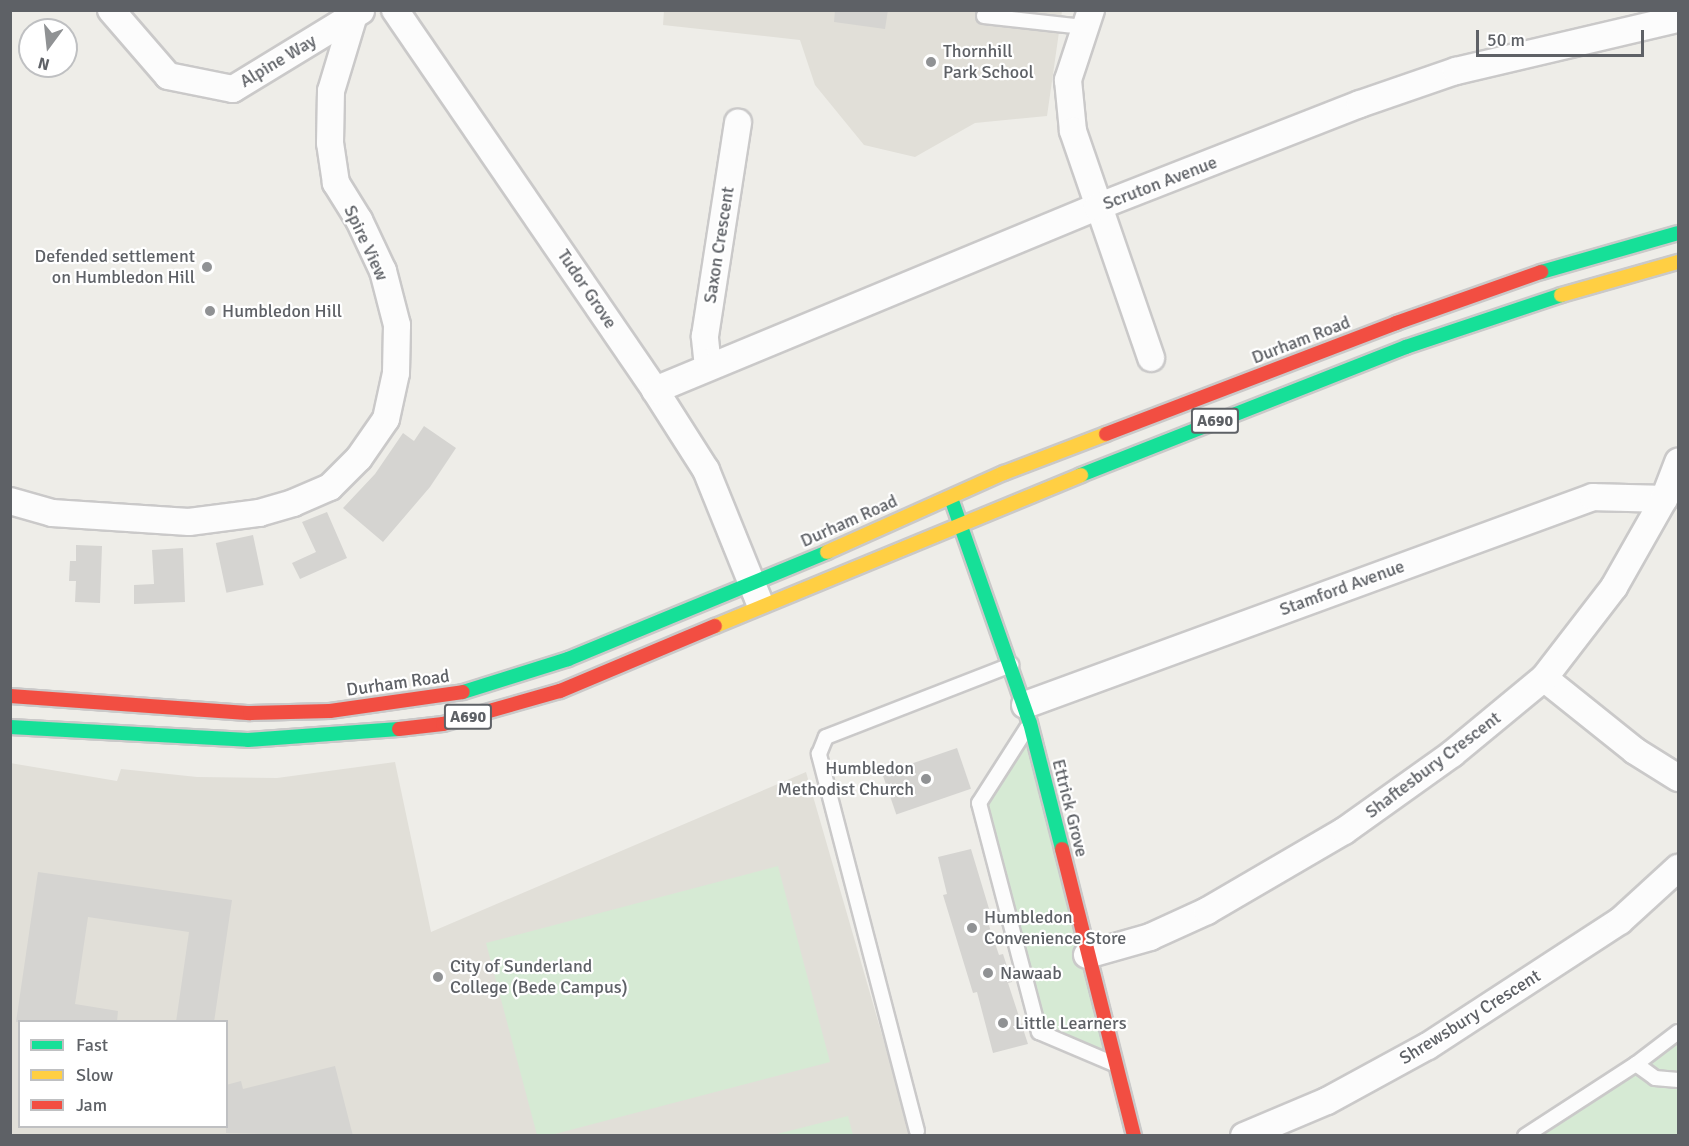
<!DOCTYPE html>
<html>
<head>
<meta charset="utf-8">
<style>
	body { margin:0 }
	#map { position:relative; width:1689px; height:1146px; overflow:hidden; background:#eeede8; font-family:Signika,sans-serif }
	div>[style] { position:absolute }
	.education>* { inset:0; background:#e1dfd8 }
	.green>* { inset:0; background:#d6ead4 }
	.building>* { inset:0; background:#d5d4d1; transform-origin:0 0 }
	.roads { filter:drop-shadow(2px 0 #cac9c9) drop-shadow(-2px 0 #cac9c9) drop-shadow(0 2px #cac9c9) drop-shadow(0 -2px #cac9c9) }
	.lane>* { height:14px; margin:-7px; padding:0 7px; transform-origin:7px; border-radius:7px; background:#fcfcfc }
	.street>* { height:26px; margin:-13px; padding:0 13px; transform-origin:13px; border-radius:13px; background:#fcfcfc }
	.fast>* { height:14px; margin:-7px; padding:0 7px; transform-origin:7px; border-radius:7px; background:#16e098 }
	.slow>* { height:14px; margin:-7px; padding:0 7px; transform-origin:7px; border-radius:7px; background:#ffcf43 }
	.jam>* { height:14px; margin:-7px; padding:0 7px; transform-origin:7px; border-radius:7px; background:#f24e42 }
	.dots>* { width:16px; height:16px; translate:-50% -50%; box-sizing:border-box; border:3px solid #fff; border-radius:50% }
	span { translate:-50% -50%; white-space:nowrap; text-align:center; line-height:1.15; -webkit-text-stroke:4.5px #fff; paint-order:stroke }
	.shield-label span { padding:2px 4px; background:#fff; border:2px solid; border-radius:4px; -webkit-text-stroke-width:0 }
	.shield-label { font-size:16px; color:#5e6166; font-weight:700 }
	.poi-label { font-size:18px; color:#5e6166 }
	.left { translate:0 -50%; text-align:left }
	.right { translate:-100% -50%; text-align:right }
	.street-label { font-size:18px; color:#5e6166 }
	.frame { position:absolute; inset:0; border:12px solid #5e6166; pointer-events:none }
	.legend { position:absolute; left:18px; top:1020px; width:210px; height:108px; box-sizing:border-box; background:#fff; border:2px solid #bfc0c2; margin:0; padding:8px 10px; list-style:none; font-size:18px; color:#5e6166 }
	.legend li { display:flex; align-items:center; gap:12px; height:30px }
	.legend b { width:30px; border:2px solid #bfc0c2 }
	.north { position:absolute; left:18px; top:18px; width:60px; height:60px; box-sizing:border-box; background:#fff; border:2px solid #bfc0c2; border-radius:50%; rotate:195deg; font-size:16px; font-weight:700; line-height:24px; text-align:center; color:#5e6166 }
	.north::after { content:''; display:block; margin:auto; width:21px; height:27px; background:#909294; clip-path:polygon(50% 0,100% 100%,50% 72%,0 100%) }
	.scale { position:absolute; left:1476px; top:30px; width:168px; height:27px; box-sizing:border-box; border:3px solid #5e6166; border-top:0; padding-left:8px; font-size:18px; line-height:21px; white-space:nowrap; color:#5e6166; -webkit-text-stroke:4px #fff; paint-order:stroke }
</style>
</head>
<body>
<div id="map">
	<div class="education">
		<i style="clip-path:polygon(664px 10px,1062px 11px,1047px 116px,975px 123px,915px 157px,864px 145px,815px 85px,800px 40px,663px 25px)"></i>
		<i style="clip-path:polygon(evenodd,395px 762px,431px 932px,806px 772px,911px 1135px,11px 1135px,10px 763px,117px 781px,121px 769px,197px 777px,277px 778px,395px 762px,20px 1022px,226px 1022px,226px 1126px,20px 1126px,20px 1022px)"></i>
	</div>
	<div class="green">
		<i style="clip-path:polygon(1030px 723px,1116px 1065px,1039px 1032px,979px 803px)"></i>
		<i style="clip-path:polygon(778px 866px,830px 1062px,551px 1135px,537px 1135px,486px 943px)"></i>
		<i style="clip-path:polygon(1678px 1034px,1678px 1135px,1532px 1136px)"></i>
		<i style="clip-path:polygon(848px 1116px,853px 1135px,773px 1135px)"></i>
	</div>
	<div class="building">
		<i style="clip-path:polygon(835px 10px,888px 10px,885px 29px,834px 22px)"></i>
		<i style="clip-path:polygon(424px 426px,456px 448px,430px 487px,383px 542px,343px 508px,375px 474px,403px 433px,414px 441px)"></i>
		<i style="clip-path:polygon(327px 512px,347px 558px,300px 579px,292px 563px,316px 552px,302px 522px)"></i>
		<i style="left:253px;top:535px;width:51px;height:38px;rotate:78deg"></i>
		<i style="clip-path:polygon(76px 545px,102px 546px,100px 603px,75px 602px,76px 581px,69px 581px,70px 561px,76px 561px)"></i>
		<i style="clip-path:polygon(183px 548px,185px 602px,134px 604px,134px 585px,154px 584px,152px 550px)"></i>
		<i style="left:957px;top:748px;width:43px;height:79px;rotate:71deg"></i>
		<i style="clip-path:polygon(971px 849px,990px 912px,985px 914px,999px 955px,1003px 954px,1012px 982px,1008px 983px,1028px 1044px,993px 1053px,977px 992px,973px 993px,943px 895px,947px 894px,938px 857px)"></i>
		<i style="clip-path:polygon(38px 872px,232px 900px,214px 1022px,176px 1022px,189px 932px,88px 917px,75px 1004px,118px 1011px,117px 1022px,16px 1022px)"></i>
		<i style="clip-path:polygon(335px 1066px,353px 1136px,226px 1133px,226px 1085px,241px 1081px,243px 1089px)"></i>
	</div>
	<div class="roads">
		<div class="lane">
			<i style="left:984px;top:16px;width:100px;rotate:6.3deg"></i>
			<i style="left:1027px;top:728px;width:89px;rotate:122.6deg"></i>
			<i style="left:979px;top:803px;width:237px;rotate:75.3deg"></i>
			<i style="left:1039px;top:1032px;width:82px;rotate:23.1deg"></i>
			<i style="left:1636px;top:1064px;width:24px;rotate:36deg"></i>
			<i style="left:1655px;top:1078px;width:23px;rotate:5deg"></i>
			<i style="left:917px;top:1131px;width:390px;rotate:-104.6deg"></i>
			<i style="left:819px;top:754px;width:18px;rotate:-68deg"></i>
			<i style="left:826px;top:737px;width:199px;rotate:-21.3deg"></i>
			<i style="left:1525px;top:1136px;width:132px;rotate:-33deg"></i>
			<i style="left:1636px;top:1064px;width:53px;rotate:-37.3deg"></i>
		</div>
		<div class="street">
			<i style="left:111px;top:10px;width:87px;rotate:49.2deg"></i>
			<i style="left:168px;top:76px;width:66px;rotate:11.3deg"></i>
			<i style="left:233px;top:89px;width:150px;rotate:-31.4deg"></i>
			<i style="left:395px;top:10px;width:460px;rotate:55.6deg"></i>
			<i style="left:655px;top:390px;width:95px;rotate:57.5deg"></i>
			<i style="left:706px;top:470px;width:141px;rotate:68deg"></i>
			<i style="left:1091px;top:10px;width:74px;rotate:108.2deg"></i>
			<i style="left:1068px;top:80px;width:51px;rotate:84.4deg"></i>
			<i style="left:1073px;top:131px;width:240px;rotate:71deg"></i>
			<i style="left:708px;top:367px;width:31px;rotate:-96deg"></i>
			<i style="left:705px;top:336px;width:216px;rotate:-81.2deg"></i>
			<i style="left:655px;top:390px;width:478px;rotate:-22.5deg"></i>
			<i style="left:1097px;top:207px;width:282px;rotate:-21.4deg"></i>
			<i style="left:1360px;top:104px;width:102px;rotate:-19deg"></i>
			<i style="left:1456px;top:71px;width:228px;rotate:-13.2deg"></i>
			<i style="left:10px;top:501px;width:44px;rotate:15.9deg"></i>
			<i style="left:52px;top:513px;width:137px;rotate:3.8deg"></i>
			<i style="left:189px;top:522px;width:71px;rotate:-7.3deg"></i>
			<i style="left:259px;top:513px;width:35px;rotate:-16deg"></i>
			<i style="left:293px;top:503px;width:40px;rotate:-23.4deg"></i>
			<i style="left:330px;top:487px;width:41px;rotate:-45deg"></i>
			<i style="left:359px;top:458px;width:47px;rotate:-55.3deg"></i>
			<i style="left:386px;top:419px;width:47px;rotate:-77.7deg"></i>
			<i style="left:396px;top:373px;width:48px;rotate:-88.8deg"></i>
			<i style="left:397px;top:325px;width:56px;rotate:-104.5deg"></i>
			<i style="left:383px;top:271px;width:56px;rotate:-115.2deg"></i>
			<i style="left:359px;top:220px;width:44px;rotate:-121.9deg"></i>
			<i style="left:336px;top:183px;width:40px;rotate:-98.5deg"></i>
			<i style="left:330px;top:143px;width:52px;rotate:-88.9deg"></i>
			<i style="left:331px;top:91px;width:79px;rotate:-73.2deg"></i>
			<i style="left:1544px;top:678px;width:117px;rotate:38.7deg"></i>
			<i style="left:1635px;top:751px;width:51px;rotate:32.1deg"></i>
			<i style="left:1025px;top:705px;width:605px;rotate:-20.11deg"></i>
			<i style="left:1593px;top:497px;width:71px;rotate:1.6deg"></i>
			<i style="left:1087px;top:955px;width:66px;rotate:-15.9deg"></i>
			<i style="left:1150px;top:937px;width:63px;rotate:-24.5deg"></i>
			<i style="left:1207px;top:911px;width:159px;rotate:-30.3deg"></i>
			<i style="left:1344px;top:831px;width:133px;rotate:-35.5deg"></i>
			<i style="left:1452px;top:754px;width:119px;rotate:-39.6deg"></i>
			<i style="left:1544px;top:678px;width:115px;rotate:-52.4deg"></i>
			<i style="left:1614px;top:587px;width:101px;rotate:-60.4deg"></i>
			<i style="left:1664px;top:499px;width:40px;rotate:-69deg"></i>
			<i style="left:1244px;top:1136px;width:90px;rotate:-22.9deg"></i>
			<i style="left:1327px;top:1101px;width:115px;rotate:-28.6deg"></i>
			<i style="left:1428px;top:1046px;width:229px;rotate:-33.1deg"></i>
			<i style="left:1620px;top:921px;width:79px;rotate:-42.4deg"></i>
		</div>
		<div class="fast">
			<i style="left:1541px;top:272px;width:142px;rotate:-15.9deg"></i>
			<i style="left:1081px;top:475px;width:349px;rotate:-21.5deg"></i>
			<i style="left:1406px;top:347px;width:163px;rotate:-18.5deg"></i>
			<i style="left:951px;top:498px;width:238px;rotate:70.7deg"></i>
			<i style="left:1030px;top:723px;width:130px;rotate:75.7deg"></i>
			<i style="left:463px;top:692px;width:110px;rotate:-17.4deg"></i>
			<i style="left:568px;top:659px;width:280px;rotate:-22.4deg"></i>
			<i style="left:10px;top:727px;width:238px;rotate:3.1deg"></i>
			<i style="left:248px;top:740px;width:151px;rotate:-4.2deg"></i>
		</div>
		<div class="slow">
			<i style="left:1561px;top:295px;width:122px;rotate:-15.8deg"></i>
			<i style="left:827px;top:552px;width:194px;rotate:-24.1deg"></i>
			<i style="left:1004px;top:473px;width:109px;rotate:-20.9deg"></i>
			<i style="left:715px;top:626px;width:396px;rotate:-22.4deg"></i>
		</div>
		<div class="jam">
			<i style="left:1106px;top:434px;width:311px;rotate:-20.9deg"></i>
			<i style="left:1396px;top:323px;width:154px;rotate:-19.4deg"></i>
			<i style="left:10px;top:696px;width:241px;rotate:4.1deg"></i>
			<i style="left:250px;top:713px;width:80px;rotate:-1.4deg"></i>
			<i style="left:330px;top:711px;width:134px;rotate:-8.1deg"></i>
			<i style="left:399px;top:729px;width:44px;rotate:-6.5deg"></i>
			<i style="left:443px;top:724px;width:122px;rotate:-15.8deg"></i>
			<i style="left:560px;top:691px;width:168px;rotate:-22.8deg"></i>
			<i style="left:1062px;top:849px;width:296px;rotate:75.9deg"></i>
		</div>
	</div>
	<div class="dots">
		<i style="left:931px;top:62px;background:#909294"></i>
		<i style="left:207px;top:267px;background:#909294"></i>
		<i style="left:210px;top:311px;background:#909294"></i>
		<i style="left:926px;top:779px;background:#909294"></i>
		<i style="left:972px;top:928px;background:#909294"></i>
		<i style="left:988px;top:973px;background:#909294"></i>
		<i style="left:438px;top:977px;background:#909294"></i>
		<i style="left:1003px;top:1023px;background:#909294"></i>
	</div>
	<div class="shield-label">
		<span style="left:1215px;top:421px">A690</span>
		<span style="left:468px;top:717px">A690</span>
	</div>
	<div class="poi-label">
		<span class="left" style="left:943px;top:62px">Thornhill<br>Park School</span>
		<span class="right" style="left:195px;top:267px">Defended settlement<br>on Humbledon Hill</span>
		<span class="left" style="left:222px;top:311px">Humbledon Hill</span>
		<span class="right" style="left:914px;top:779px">Humbledon<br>Methodist Church</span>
		<span class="left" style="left:984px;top:928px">Humbledon<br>Convenience Store</span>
		<span class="left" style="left:450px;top:977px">City of Sunderland<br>College (Bede Campus)</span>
		<span class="left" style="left:1000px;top:973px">Nawaab</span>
		<span class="left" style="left:1015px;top:1023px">Little Learners</span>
	</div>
	<div class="street-label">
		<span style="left:278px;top:61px;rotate:-31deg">Alpine Way</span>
		<span style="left:1160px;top:183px;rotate:-21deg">Scruton Avenue</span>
		<span style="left:366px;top:243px;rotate:65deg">Spire View</span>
		<span style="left:719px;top:245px;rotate:-81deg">Saxon Crescent</span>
		<span style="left:587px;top:289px;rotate:56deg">Tudor Grove</span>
		<span style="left:1301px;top:340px;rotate:-21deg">Durham Road</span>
		<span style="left:849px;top:521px;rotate:-24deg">Durham Road</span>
		<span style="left:1342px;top:588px;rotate:-20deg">Stamford Avenue</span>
		<span style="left:398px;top:683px;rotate:-8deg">Durham Road</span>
		<span style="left:1433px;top:765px;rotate:-37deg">Shaftesbury Crescent</span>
		<span style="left:1070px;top:808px;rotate:76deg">Ettrick Grove</span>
		<span style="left:1470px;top:1017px;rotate:-32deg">Shrewsbury Crescent</span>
	</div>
	<div class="frame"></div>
	<ul class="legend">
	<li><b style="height:8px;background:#16e098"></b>Fast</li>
	<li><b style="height:8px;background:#ffcf43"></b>Slow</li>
	<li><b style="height:8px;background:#f24e42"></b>Jam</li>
	</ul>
	<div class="north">N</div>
	<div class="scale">50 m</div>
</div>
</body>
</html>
